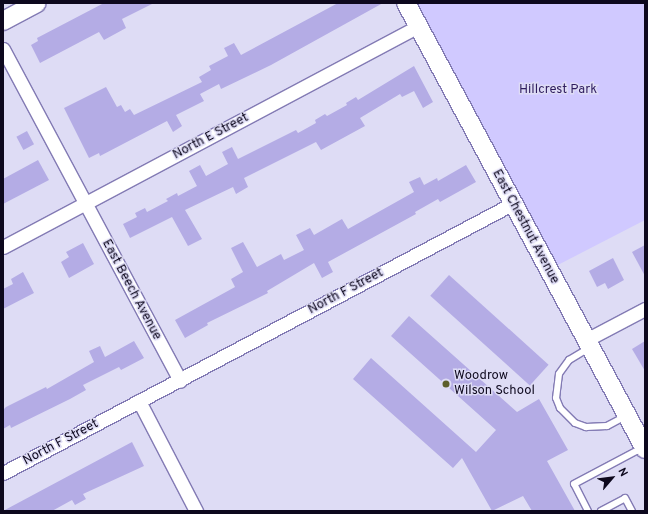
<!DOCTYPE html>
<html>
<head>
<meta charset="utf-8">
<style>
	body { margin:0 }
	#map { position:relative; width:648px; height:514px; overflow:hidden; background:#dedcf5; font-family:Overpass,sans-serif }
	div>[style] { position:absolute }
	.green>* { inset:0; background:#d0c9ff }
	.building>* { inset:0; background:#b4ace5; transform-origin:0 0 }
	.roads { filter:drop-shadow(1px 0 #837bb4) drop-shadow(-1px 0 #837bb4) drop-shadow(0 1px #837bb4) drop-shadow(0 -1px #837bb4) }
	.lane>* { height:6px; margin:-3px; padding:0 3px; transform-origin:3px; border-radius:3px; background:#fff }
	.street>* { height:13px; margin:-6.5px; padding:0 6.5px; transform-origin:6.5px; border-radius:6.5px; background:#fff }
	.secondary>* { height:18px; margin:-9px; padding:0 9px; transform-origin:9px; border-radius:9px; background:#fff }
	.dots>* { width:11px; height:11px; translate:-50% -50%; box-sizing:border-box; border:2px solid #dedcf5; border-radius:50% }
	span { translate:-50% -50%; white-space:nowrap; text-align:center; line-height:1.15; -webkit-text-stroke:3px #dedcf5; paint-order:stroke }
	.park-label { font-size:13px; color:#2f1d5f }
	.street-label { font-size:13px; color:#0d081d }
	.poi-label { font-size:13px; color:#0d081d }
	.left { translate:0 -50%; text-align:left }
	.frame { position:absolute; inset:0; border:4px solid #0d081d; pointer-events:none }
	.north { position:absolute; left:592px; top:458px; width:40px; height:40px; -webkit-text-stroke:3px #dedcf5; paint-order:stroke; rotate:62deg; font-size:11px; font-weight:700; line-height:16px; text-align:center; color:#0d081d }
	.north::after { content:''; display:block; margin:auto; width:14px; height:18px; background:#0d081d; clip-path:polygon(50% 0,100% 100%,50% 72%,0 100%) }
</style>
</head>
<body>
<div id="map">
	<div class="green">
		<i style="clip-path:polygon(414px 3px,645px 3px,645px 220px,552px 268px)"></i>
	</div>
	<div class="building">
		<i style="clip-path:polygon(104px 3px,154px 3px,122px 19px,126px 28px,104px 40px,99px 32px,40px 63px,31px 45px,38px 41px,37px 38px)"></i>
		<i style="clip-path:polygon(338px 3px,383px 3px,271px 65px,221px 89px,219px 84px,200px 94px,204px 101px,176px 115px,182px 126px,173px 132px,167px 121px,100px 156px,99px 153px,89px 158px,64px 108px,106px 87px,117px 107px,121px 105px,125px 112px,130px 109px,134px 115px,202px 82px,199px 77px,211px 70px,209px 66px,228px 56px,224px 48px,234px 43px,241px 55px)"></i>
		<i style="clip-path:polygon(414px 66px,433px 102px,423px 108px,414px 91px,402px 97px,400px 94px,360px 118px,365px 126px,321px 150px,316px 142px,244px 178px,248px 187px,236px 194px,233px 187px,185px 210px,202px 239px,188px 246px,172px 217px,130px 238px,123px 224px,137px 217px,135px 213px,145px 208px,147px 212px,168px 201px,166px 199px,177px 193px,178px 196px,197px 186px,189px 171px,200px 165px,206px 176px,228px 164px,222px 152px,232px 147px,238px 159px,296px 130px,298px 133px,316px 123px,315px 120px,325px 114px,327px 116px,347px 105px,346px 103px,356px 97px,358px 100px)"></i>
		<i style="left:27px;top:131px;width:15px;height:12px;rotate:62deg"></i>
		<i style="clip-path:polygon(38px 160px,49px 180px,3px 204px,3px 179px)"></i>
		<i style="clip-path:polygon(466px 165px,476px 182px,440px 202px,438px 199px,415px 212px,416px 214px,328px 262px,333px 272px,322px 278px,314px 263px,267px 291px,268px 293px,207px 323px,208px 325px,185px 338px,175px 320px,235px 287px,231px 279px,243px 272px,231px 248px,243px 242px,257px 267px,281px 254px,284px 260px,304px 250px,296px 235px,310px 228px,314px 235px,342px 219px,348px 229px,414px 192px,409px 182px,420px 177px,424px 185px,437px 178px,438px 181px)"></i>
		<i style="clip-path:polygon(83px 243px,94px 264px,69px 278px,61px 262px,69px 257px,66px 252px)"></i>
		<i style="clip-path:polygon(645px 245px,645px 276px,632px 252px)"></i>
		<i style="clip-path:polygon(613px 258px,624px 280px,608px 289px,605px 283px,597px 287px,589px 271px)"></i>
		<i style="clip-path:polygon(23px 272px,34px 293px,3px 309px,3px 289px,13px 284px,11px 279px)"></i>
		<i style="left:449px;top:275px;width:134px;height:28px;rotate:42deg"></i>
		<i style="clip-path:polygon(409px 316px,517px 412px,539px 399px,568px 450px,547px 461px,575px 511px,532px 511px,523px 496px,492px 511px,462px 458px,453px 468px,353px 379px,371px 358px,476px 452px,496px 430px,391px 336px)"></i>
		<i style="clip-path:polygon(134px 341px,144px 358px,121px 370px,119px 367px,83px 385px,86px 390px,70px 399px,11px 428px,10px 425px,3px 429px,3px 410px,6px 407px,46px 387px,47px 389px,94px 362px,89px 351px,100px 346px,105px 357px)"></i>
		<i style="clip-path:polygon(645px 341px,645px 371px,632px 349px)"></i>
		<i style="clip-path:polygon(132px 442px,144px 466px,83px 494px,86px 499px,75px 505px,72px 500px,52px 511px,3px 511px)"></i>
	</div>
	<div class="roads">
		<div class="lane">
			<i style="left:589px;top:348px;width:23px;rotate:149deg"></i>
			<i style="left:569px;top:360px;width:17px;rotate:126deg"></i>
			<i style="left:559px;top:374px;width:24px;rotate:97deg"></i>
			<i style="left:556px;top:398px;width:11px;rotate:68deg"></i>
			<i style="left:560px;top:408px;width:21px;rotate:45deg"></i>
			<i style="left:575px;top:423px;width:12px;rotate:20deg"></i>
			<i style="left:586px;top:427px;width:21px;rotate:-3deg"></i>
			<i style="left:607px;top:426px;width:21px;rotate:-28deg"></i>
			<i style="left:588px;top:511px;width:30px;rotate:-117deg"></i>
			<i style="left:574px;top:484px;width:77px;rotate:-27.9deg"></i>
			<i style="left:601px;top:511px;width:27px;rotate:-28deg"></i>
			<i style="left:625px;top:498px;width:15px;rotate:62deg"></i>
		</div>
		<div class="street">
			<i style="left:3px;top:49px;width:376px;rotate:61.9deg"></i>
			<i style="left:3px;top:247px;width:471px;rotate:-28deg"></i>
			<i style="left:586px;top:340px;width:67px;rotate:-27.7deg"></i>
			<i style="left:139px;top:401px;width:124px;rotate:62.6deg"></i>
			<i style="left:3px;top:473px;width:576px;rotate:-27.86deg"></i>
		</div>
		<div class="secondary">
			<i style="left:406px;top:3px;width:506px;rotate:61.81deg"></i>
			<i style="left:3px;top:21px;width:38px;rotate:-28deg"></i>
		</div>
	</div>
	<div class="dots">
		<i style="left:446px;top:384px;background:#5d5f2c"></i>
	</div>
	<div class="park-label">
		<span style="left:558px;top:90px">Hillcrest Park</span>
	</div>
	<div class="street-label">
		<span style="left:211px;top:137px;rotate:-28deg">North E Street</span>
		<span style="left:525px;top:227px;rotate:62deg">East Chestnut Avenue</span>
		<span style="left:131px;top:290px;rotate:62deg">East Beech Avenue</span>
		<span style="left:346px;top:292px;rotate:-28deg">North F Street</span>
		<span style="left:61px;top:443px;rotate:-28deg">North F Street</span>
	</div>
	<div class="poi-label">
		<span class="left" style="left:454px;top:384px">Woodrow<br>Wilson School</span>
	</div>
	<div class="frame"></div>
	<div class="north">N</div>
</div>
</body>
</html>
